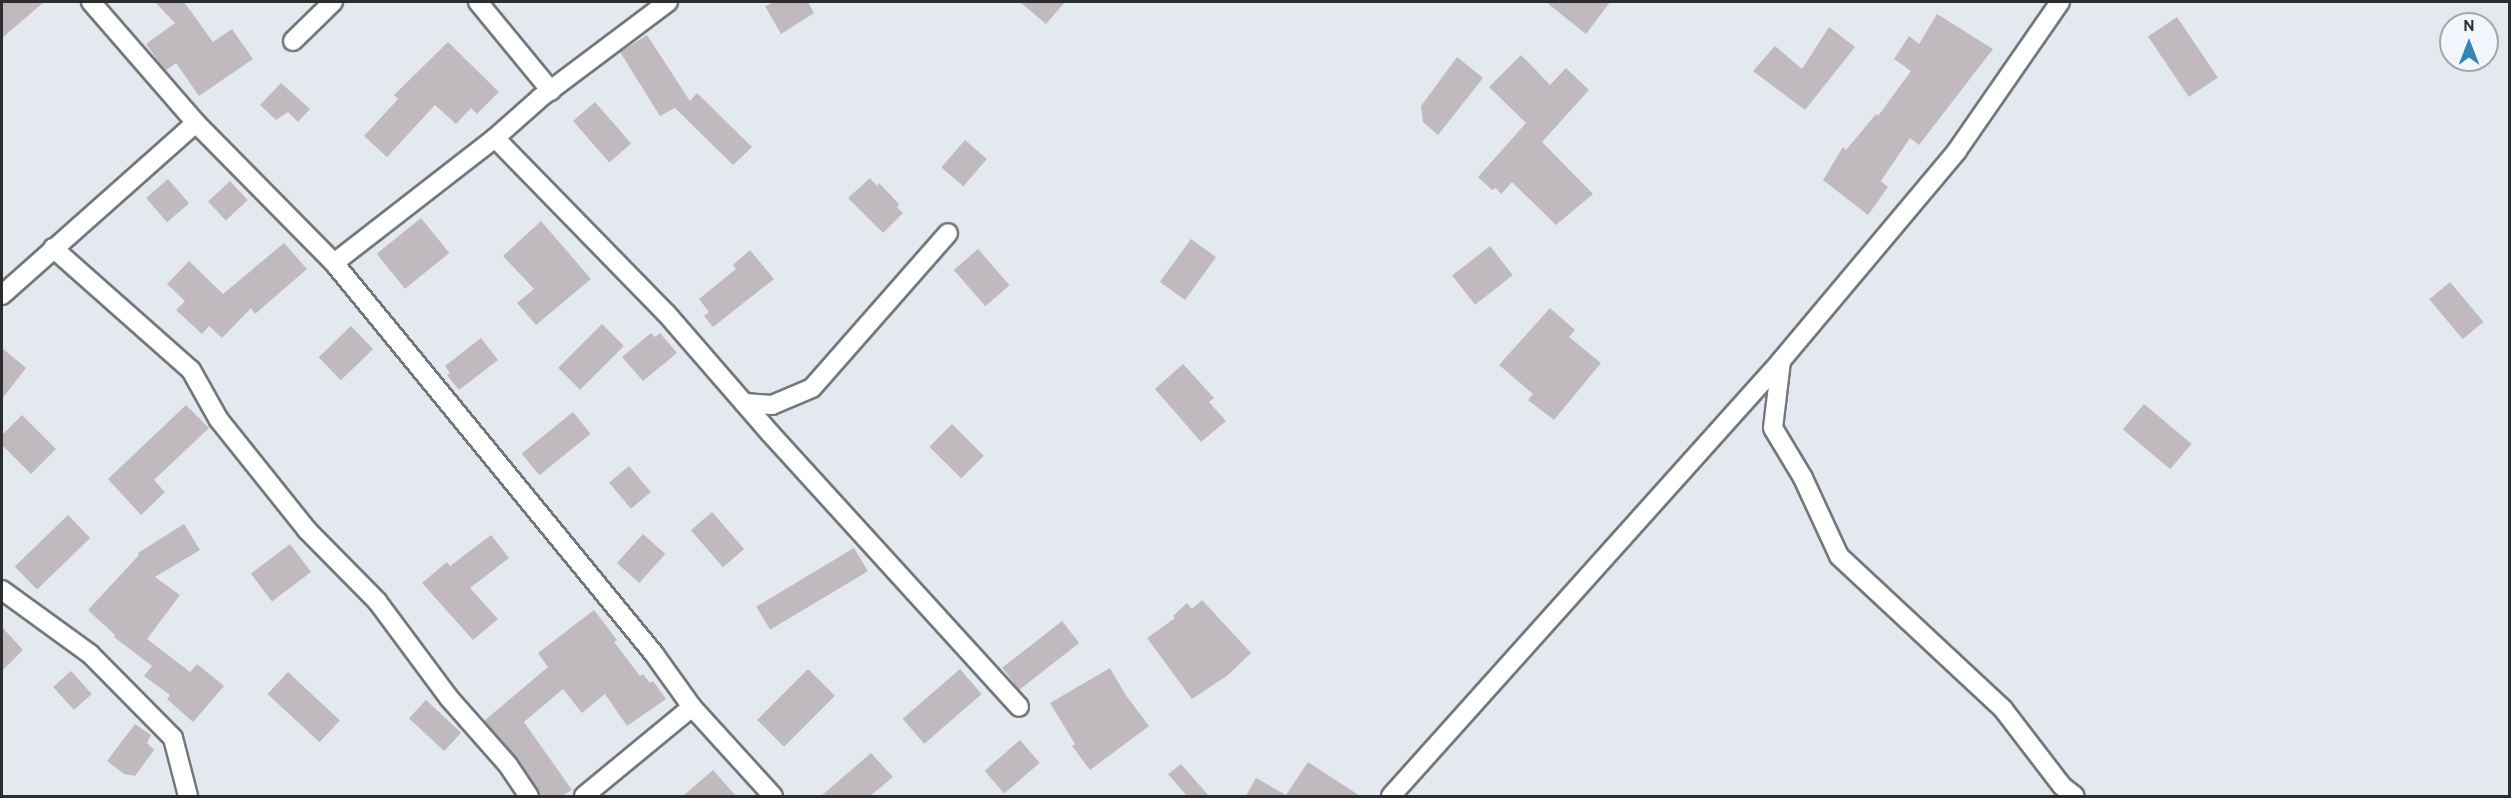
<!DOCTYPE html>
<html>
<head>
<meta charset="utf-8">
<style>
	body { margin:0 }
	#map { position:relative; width:2511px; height:798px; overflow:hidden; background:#e4e9ef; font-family:Cabin,sans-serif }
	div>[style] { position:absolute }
	.building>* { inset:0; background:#c0babe; transform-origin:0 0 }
	.roads { filter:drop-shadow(2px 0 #73787d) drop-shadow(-2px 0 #73787d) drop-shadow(0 2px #73787d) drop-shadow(0 -2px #73787d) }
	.street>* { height:18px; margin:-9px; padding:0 9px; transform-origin:9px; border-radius:9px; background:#fff }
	span { translate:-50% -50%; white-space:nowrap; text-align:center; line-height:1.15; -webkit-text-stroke:6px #f1f6fc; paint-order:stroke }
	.frame { position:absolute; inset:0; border:3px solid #2b2d2f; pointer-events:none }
	.north { position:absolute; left:2439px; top:12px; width:60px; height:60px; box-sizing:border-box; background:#f1f6fc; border:2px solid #a2a6aa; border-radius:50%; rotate:0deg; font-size:16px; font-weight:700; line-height:24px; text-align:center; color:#2b2d2f }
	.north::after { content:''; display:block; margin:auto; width:21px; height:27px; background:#3186b5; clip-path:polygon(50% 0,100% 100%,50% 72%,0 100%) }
</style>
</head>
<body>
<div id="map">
	<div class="building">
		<i style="clip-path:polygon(2px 2px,44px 2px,2px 38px)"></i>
		<i style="clip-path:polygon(155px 2px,184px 2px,213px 42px,232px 29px,253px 59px,199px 96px,176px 63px,165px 71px,146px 44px,175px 23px)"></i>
		<i style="clip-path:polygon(775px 2px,808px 2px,814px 13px,781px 34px,765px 6px)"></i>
		<i style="clip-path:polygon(1020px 2px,1065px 2px,1046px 24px)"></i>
		<i style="clip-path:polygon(1546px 2px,1610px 2px,1586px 34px)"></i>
		<i style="clip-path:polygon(1937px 14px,1993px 49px,1919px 145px,1910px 138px,1881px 181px,1888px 187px,1868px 215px,1823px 180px,1843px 147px,1846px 150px,1876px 114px,1878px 116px,1911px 71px,1894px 59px,1909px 36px,1919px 44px)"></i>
		<i style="left:2177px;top:17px;width:73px;height:35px;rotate:56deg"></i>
		<i style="clip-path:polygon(1829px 27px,1855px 47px,1805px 110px,1753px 71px,1775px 46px,1802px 69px)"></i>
		<i style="clip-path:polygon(647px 35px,690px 101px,697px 93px,752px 147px,733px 165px,675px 108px,660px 116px,620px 52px)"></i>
		<i style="clip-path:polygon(448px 42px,499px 92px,477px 114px,471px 108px,456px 124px,435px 105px,387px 157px,364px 136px,398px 99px,394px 95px)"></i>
		<i style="clip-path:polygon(1521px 55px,1550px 85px,1566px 68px,1589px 90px,1542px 142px,1593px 194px,1556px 225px,1512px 182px,1501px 194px,1496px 188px,1492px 190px,1478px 177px,1526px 123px,1489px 87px)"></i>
		<i style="clip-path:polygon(1457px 57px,1483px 78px,1438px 135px,1423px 122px,1421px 106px)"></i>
		<i style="clip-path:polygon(281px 83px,310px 109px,298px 122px,288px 112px,276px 120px,260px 105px)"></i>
		<i style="left:595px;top:102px;width:55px;height:29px;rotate:49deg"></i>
		<i style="left:965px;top:140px;width:29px;height:36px;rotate:41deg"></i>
		<i style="clip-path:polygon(870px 178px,877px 186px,879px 183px,899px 204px,897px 207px,903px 213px,883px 233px,848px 198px)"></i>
		<i style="left:168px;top:179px;width:32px;height:29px;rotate:49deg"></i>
		<i style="left:230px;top:181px;width:26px;height:30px;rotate:47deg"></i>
		<i style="left:421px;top:218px;width:45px;height:57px;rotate:51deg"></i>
		<i style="clip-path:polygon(541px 221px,591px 279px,536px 325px,517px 303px,534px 289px,503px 256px)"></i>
		<i style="left:1191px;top:239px;width:31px;height:53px;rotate:36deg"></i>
		<i style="clip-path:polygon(284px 243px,307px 269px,255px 314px,251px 308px,222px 338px,209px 326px,202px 334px,176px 310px,185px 301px,167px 284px,189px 261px,223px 294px)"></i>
		<i style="left:1490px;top:246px;width:37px;height:48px;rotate:52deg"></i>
		<i style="left:978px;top:249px;width:48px;height:32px;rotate:49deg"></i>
		<i style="clip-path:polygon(750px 250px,774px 279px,713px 327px,704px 316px,709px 312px,699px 299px,736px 269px,733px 265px)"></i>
		<i style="left:2450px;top:282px;width:52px;height:27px;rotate:50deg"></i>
		<i style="clip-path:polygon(1550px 308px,1575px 330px,1569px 337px,1601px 363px,1554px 420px,1528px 400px,1533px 394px,1499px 365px)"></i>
		<i style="left:602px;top:324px;width:31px;height:62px;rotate:45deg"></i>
		<i style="left:351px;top:326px;width:32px;height:45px;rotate:46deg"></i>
		<i style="clip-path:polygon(651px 333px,655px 337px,660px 333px,677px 353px,643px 381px,622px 357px)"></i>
		<i style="clip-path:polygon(481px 338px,498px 360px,459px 390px,447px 375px,450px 373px,445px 366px)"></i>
		<i style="clip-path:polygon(2px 348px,26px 368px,2px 399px)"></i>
		<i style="clip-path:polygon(1183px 364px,1214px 398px,1209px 402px,1226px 421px,1201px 442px,1155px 389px)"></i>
		<i style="left:2144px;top:404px;width:62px;height:33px;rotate:40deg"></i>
		<i style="clip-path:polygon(186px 405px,209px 428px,154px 480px,165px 492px,141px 515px,108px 479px)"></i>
		<i style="left:573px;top:412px;width:28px;height:66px;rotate:51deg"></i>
		<i style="clip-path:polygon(22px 415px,56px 449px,31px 474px,2px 445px,2px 435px)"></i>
		<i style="left:952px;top:424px;width:45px;height:32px;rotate:45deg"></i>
		<i style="left:629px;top:466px;width:34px;height:26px;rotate:50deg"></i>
		<i style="left:712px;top:512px;width:49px;height:28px;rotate:49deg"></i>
		<i style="left:68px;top:515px;width:32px;height:74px;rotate:46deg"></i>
		<i style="clip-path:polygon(184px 524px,200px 550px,155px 577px,180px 595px,147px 639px,190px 672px,197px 664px,224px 686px,193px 722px,167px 699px,170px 695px,144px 676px,152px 666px,114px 637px,115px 635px,88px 610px,139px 555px,138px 553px)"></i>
		<i style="left:643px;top:534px;width:30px;height:39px;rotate:42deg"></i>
		<i style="clip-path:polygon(491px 535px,509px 558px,470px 588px,498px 619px,473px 640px,422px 583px,447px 562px,450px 566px)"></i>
		<i style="left:290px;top:544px;width:35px;height:49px;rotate:53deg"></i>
		<i style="left:854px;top:548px;width:27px;height:114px;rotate:59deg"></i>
		<i style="clip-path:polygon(1202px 600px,1251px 653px,1228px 675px,1192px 699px,1147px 638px,1175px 618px,1173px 616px,1187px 603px,1192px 609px)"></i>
		<i style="clip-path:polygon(594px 610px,617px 640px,614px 642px,640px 676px,643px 674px,650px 683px,653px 681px,666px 699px,627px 726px,605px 694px,582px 713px,563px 689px,524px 722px,572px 790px,562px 796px,540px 796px,517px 759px,484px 721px,548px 667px,538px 653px)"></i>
		<i style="left:1062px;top:621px;width:28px;height:76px;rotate:52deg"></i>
		<i style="clip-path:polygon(2px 627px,23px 650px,2px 671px)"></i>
		<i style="clip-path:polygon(1110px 668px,1125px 694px,1149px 726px,1090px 770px,1072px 746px,1075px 744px,1050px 703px)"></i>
		<i style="left:808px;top:669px;width:38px;height:72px;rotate:45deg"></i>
		<i style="left:960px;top:669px;width:33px;height:76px;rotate:49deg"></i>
		<i style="left:71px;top:671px;width:31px;height:24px;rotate:48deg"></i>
		<i style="left:288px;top:672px;width:71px;height:30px;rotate:43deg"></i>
		<i style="left:426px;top:700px;width:48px;height:25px;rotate:43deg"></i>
		<i style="clip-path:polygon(135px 724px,151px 735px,147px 743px,154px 750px,135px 776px,124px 774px,107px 761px)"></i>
		<i style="left:1020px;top:740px;width:30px;height:47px;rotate:49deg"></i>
		<i style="clip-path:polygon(871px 753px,893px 777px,870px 796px,821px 796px)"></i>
		<i style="clip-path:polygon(1308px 762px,1360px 796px,1246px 796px,1256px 778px,1286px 795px)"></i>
		<i style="clip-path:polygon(1181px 764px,1209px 796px,1187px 796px,1168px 774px)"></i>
		<i style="clip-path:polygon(713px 770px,736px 796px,683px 796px)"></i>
	</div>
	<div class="roads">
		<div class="street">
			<i style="left:91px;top:2px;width:160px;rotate:49deg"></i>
			<i style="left:196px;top:123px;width:197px;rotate:45.4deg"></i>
			<i style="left:334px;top:263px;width:505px;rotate:50.7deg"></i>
			<i style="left:654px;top:654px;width:65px;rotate:54.4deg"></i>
			<i style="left:692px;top:707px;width:120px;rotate:47.7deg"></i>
			<i style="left:478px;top:2px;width:115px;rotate:50.6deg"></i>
			<i style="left:2060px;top:2px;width:181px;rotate:124.7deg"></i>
			<i style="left:1957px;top:151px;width:274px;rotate:130deg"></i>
			<i style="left:1781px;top:361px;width:67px;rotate:96.8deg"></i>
			<i style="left:1773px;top:428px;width:58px;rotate:59deg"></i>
			<i style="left:1803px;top:478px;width:86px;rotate:65.2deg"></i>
			<i style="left:1839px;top:556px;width:224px;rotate:43deg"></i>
			<i style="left:2003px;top:709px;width:97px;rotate:52.5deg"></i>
			<i style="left:2062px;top:786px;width:16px;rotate:38deg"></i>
			<i style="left:293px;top:41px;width:56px;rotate:-44.3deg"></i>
			<i style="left:495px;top:138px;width:245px;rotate:45.7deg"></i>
			<i style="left:666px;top:313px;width:159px;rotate:49.1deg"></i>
			<i style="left:770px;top:433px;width:370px;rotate:47.7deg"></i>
			<i style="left:53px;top:248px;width:184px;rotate:41.5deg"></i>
			<i style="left:191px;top:370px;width:57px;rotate:60.8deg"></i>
			<i style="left:219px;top:420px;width:141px;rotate:51.3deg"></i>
			<i style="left:307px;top:530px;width:100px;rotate:45.4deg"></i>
			<i style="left:377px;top:601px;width:121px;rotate:53.4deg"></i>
			<i style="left:449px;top:698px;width:89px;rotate:48.6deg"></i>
			<i style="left:508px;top:765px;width:37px;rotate:56deg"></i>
			<i style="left:334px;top:263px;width:204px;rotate:-37.8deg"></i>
			<i style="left:495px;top:138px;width:60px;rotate:-41.6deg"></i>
			<i style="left:540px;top:98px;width:160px;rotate:-36.9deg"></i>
			<i style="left:2px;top:295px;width:259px;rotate:-41.6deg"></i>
			<i style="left:744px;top:403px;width:28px;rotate:4deg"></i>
			<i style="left:772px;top:405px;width:43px;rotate:-23deg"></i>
			<i style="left:812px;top:388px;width:206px;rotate:-48.7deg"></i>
			<i style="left:2px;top:590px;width:109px;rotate:36deg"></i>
			<i style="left:90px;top:654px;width:118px;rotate:45.3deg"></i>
			<i style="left:173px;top:738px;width:60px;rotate:75.5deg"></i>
			<i style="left:584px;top:796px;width:140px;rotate:-39.5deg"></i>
			<i style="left:1391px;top:796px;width:584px;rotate:-48.12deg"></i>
		</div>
	</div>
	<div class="frame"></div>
	<div class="north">N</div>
</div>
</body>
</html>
